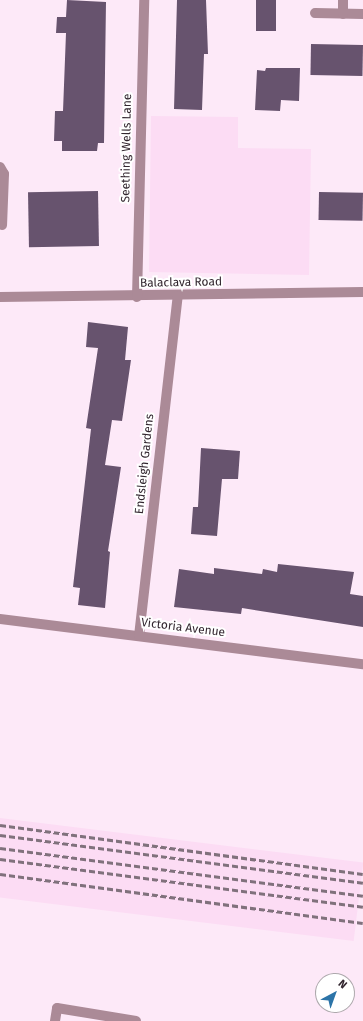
<!DOCTYPE html>
<html>
<head>
<meta charset="utf-8">
<style>
	body { margin:0 }
	#map { position:relative; width:363px; height:1021px; overflow:hidden; background:#fde9f8; font-family:"Fira Sans",sans-serif }
	div>[style] { position:absolute }
	.built>* { inset:0; background:#fcdcf4; transform-origin:0 0 }
	.building>* { inset:0; background:#67536e; transform-origin:0 0 }
	.minor>* { height:10px; margin:-5px; padding:0 5px; transform-origin:5px; border-radius:5px; background:#ab8a97 }
	.rail>* { height:3px; margin-top:-1.5px; transform-origin:0; background:repeating-linear-gradient(90deg,#80717c 0 6px,transparent 0 9px) }
	span { translate:-50% -50%; white-space:nowrap; text-align:center; line-height:1.15; -webkit-text-stroke:4px #fff; paint-order:stroke }
	.street-label { font-size:12px; color:#32262f }
	.north { position:absolute; left:315px; top:973px; width:40px; height:40px; box-sizing:border-box; background:#fff; border:1px solid #ada8ac; border-radius:50%; rotate:41deg; font-size:11px; font-weight:700; line-height:16px; text-align:center; color:#32262f }
	.north::after { content:''; display:block; margin:auto; width:14px; height:18px; background:#2c74a8; clip-path:polygon(50% 0,100% 100%,50% 72%,0 100%) }
</style>
</head>
<body>
<div id="map">
	<div class="built">
		<i style="clip-path:polygon(151px 116px,238px 117px,238px 148px,311px 149px,309px 275px,149px 272px)"></i>
		<i style="left:0;top:818px;width:366px;height:79px;rotate:7deg"></i>
	</div>
	<div class="building">
		<i style="clip-path:polygon(67px 0,106px 2px,104px 143px,98px 143px,97px 151px,62px 151px,62px 141px,54px 141px,55px 111px,63px 111px,66px 33px,56px 33px,57px 17px,66px 17px)"></i>
		<i style="clip-path:polygon(177px 0,206px 0,208px 54px,204px 54px,202px 110px,174px 109px)"></i>
		<i style="left:256px;top:0;width:20px;height:31px"></i>
		<i style="left:311px;top:44px;width:52px;height:31px;rotate:1deg"></i>
		<i style="clip-path:polygon(266px 68px,300px 68px,299px 101px,281px 100px,280px 111px,255px 110px,257px 70px,265px 71px)"></i>
		<i style="left:98px;top:191px;width:55px;height:70px;rotate:89deg"></i>
		<i style="left:319px;top:192px;width:44px;height:28px;rotate:1deg"></i>
		<i style="clip-path:polygon(88px 322px,128px 327px,125px 360px,131px 360px,122px 421px,112px 420px,105px 465px,121px 467px,108px 551px,110px 552px,105px 608px,78px 605px,80px 588px,73px 587px,91px 429px,86px 428px,98px 348px,86px 347px)"></i>
		<i style="clip-path:polygon(201px 448px,240px 451px,238px 479px,222px 479px,217px 536px,191px 534px,193px 507px,198px 507px)"></i>
		<i style="clip-path:polygon(278px 564px,354px 572px,350px 594px,363px 596px,363px 627px,242px 608px,241px 614px,174px 607px,179px 569px,214px 574px,214px 568px,262px 574px,263px 569px,277px 572px)"></i>
	</div>
	<div class="minor">
		<i style="left:315px;top:13px;width:48px;rotate:1.2deg"></i>
		<i style="left:343px;top:14px;width:14px;rotate:-90deg"></i>
		<i style="left:0;top:167px;width:8px;rotate:60deg"></i>
		<i style="left:4px;top:174px;width:51px;rotate:92.2deg"></i>
		<i style="left:0;top:297px;width:363px;rotate:-0.8deg"></i>
		<i style="left:137px;top:297px;width:297px;rotate:-88.6deg"></i>
		<i style="left:0;top:619px;width:366px;rotate:7.1deg"></i>
		<i style="left:139px;top:636px;width:342px;rotate:-83.5deg"></i>
		<i style="left:55px;top:1021px;width:13px;rotate:-81deg"></i>
		<i style="left:57px;top:1008px;width:80px;rotate:9.3deg"></i>
	</div>
	<div class="rail">
		<i style="left:0;top:825px;width:366px;rotate:7.7deg"></i>
		<i style="left:0;top:835px;width:366px;rotate:7.5deg"></i>
		<i style="left:0;top:848px;width:366px;rotate:7.5deg"></i>
		<i style="left:0;top:859px;width:366px;rotate:7.5deg"></i>
		<i style="left:0;top:874px;width:366px;rotate:7.7deg"></i>
	</div>
	<div class="street-label">
		<span style="left:127px;top:148px;rotate:-89deg">Seething Wells Lane</span>
		<span style="left:181px;top:283px;rotate:-1deg">Balaclava Road</span>
		<span style="left:145px;top:464px;rotate:-84deg">Endsleigh Gardens</span>
		<span style="left:183px;top:628px;rotate:7deg">Victoria Avenue</span>
	</div>
	<div class="north">N</div>
</div>
</body>
</html>
